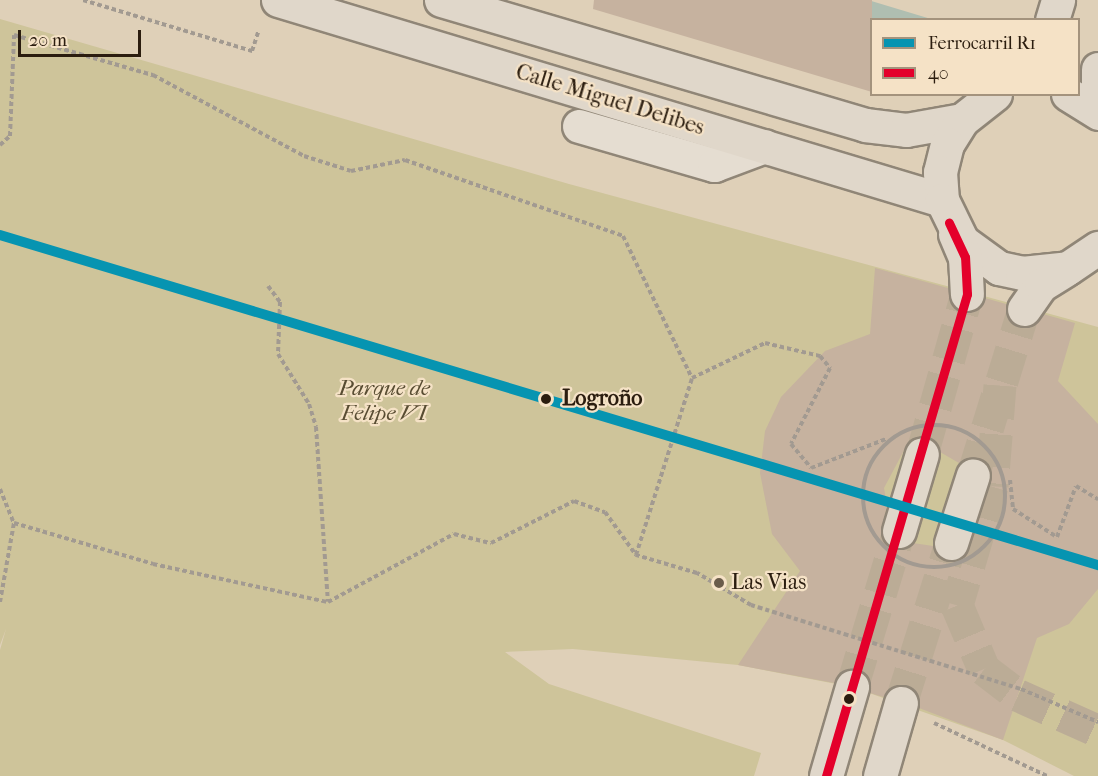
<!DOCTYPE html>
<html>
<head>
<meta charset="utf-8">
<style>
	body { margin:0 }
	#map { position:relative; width:1098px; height:776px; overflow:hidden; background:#dfd0b8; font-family:"IM FELL French Canon",serif }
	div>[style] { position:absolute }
	.green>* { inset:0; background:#cec49a }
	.water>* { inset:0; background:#afbeb1 }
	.building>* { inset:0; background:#c6b29f }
	.minor-tunnel>* { height:33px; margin-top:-16.5px; transform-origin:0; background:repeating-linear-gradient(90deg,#bbac96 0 33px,transparent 0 49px) }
	.major-tunnel>* { height:33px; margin-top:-16.5px; transform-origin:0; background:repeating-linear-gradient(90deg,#bbac96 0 33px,transparent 0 49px) }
	.path>* { height:4px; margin-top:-2px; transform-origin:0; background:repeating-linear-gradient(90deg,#a29a91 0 4.5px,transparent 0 7.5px) }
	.roads { filter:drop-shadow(2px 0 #908677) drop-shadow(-2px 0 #908677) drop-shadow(0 2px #908677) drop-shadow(0 -2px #908677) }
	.minor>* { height:33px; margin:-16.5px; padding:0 16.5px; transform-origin:16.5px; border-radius:16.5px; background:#e5ddd1 }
	.major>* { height:33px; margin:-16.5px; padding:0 16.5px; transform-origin:16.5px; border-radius:16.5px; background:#e0d7ca }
	.path-bridge>* { height:4px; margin-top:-2px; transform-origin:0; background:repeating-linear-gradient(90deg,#a29a91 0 4.5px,transparent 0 7.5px) }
	.path-bridge>.ring { margin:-2px; padding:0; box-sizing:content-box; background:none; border:4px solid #a29a91; border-radius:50% }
	.bus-1>* { height:9px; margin:-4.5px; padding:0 4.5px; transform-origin:4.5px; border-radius:4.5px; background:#e4002b }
	.rail-1>* { height:10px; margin:-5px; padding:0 5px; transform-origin:5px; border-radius:5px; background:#0694b1 }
	.dots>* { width:16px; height:16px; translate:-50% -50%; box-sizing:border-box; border:3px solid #f5e2c6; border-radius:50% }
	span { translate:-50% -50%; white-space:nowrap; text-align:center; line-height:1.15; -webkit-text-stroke:4.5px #f5e2c6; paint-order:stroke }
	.street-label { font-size:22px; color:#2b1d0f }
	.park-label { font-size:22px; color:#584c32; font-style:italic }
	.stop-label { font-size:22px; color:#2b1d0f; font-weight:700 }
	.left { translate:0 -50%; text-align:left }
	.poi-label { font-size:22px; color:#2b1d0f }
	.legend { position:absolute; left:870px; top:18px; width:210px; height:78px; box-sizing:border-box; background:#f5e2c6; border:2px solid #a4937d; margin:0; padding:8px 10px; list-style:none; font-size:18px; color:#2b1d0f }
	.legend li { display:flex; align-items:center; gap:12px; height:30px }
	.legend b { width:30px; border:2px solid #a4937d }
	.scale { position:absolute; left:18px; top:30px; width:123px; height:27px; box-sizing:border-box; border:3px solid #2b1d0f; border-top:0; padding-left:8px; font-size:18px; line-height:21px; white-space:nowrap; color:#2b1d0f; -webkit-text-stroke:4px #f5e2c6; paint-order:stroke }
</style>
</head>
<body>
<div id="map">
	<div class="green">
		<i style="clip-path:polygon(0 19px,569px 184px,1098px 327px,1098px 776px,1074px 776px,1003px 740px,852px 687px,738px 665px,573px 649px,505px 652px,549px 684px,761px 753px,754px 776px,0 776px,0 650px,6px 629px,0 645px)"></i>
	</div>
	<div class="water">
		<i style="clip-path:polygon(868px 0,931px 19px,872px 20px)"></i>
	</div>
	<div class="building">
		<i style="clip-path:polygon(594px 0,872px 0,872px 92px,593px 9px)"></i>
		<i style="clip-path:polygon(evenodd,875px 268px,948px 288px,959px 311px,977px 310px,985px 298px,1006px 304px,1007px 317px,1022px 328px,1043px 314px,1075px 323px,1058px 381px,1098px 424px,1098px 589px,1069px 624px,1037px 638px,1003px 740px,919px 708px,919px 698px,907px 685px,896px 685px,883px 697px,870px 693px,866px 675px,857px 669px,840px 673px,834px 683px,738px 665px,800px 571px,772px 534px,760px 473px,765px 431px,781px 397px,825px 351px,870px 334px,875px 268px,917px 436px,935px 441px,940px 452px,959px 463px,978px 457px,991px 471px,969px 549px,955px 561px,938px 556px,933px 546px,913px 543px,893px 549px,881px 536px,887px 505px,884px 488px,909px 441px,917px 436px)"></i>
	</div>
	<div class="minor-tunnel">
		<i style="left:1000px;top:385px;width:101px;rotate:94.5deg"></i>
		<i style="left:992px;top:486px;width:124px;rotate:106.4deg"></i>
		<i style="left:957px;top:605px;width:69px;rotate:67.1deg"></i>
		<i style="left:984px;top:669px;width:43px;rotate:37.4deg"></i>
		<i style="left:1018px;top:695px;width:88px;rotate:24.2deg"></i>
	</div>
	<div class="major-tunnel">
		<i style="left:922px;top:454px;width:166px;rotate:-74.3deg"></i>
		<i style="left:973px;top:475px;width:174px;rotate:-72.9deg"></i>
		<i style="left:852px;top:687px;width:163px;rotate:-73.2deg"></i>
		<i style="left:901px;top:703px;width:168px;rotate:-72.6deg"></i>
	</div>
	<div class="path">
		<i style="left:83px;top:0;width:177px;rotate:16.8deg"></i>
		<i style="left:252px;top:51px;width:20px;rotate:-72deg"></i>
		<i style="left:0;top:145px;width:13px;rotate:-42deg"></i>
		<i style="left:10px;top:136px;width:101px;rotate:-87.7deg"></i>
		<i style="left:14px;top:35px;width:145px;rotate:16.1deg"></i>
		<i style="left:153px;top:75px;width:171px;rotate:28.2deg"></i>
		<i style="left:304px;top:156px;width:49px;rotate:17.7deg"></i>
		<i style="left:351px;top:171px;width:55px;rotate:-11.5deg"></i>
		<i style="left:405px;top:160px;width:231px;rotate:19.2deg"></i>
		<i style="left:623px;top:236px;width:158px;rotate:64.1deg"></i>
		<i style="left:268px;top:286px;width:20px;rotate:53deg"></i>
		<i style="left:280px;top:302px;width:52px;rotate:92.2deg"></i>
		<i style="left:278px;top:354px;width:59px;rotate:58.2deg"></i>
		<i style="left:309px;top:404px;width:24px;rotate:73deg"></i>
		<i style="left:316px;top:427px;width:175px;rotate:86.1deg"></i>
		<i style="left:328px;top:602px;width:143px;rotate:-28.4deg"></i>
		<i style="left:454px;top:534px;width:38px;rotate:14deg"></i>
		<i style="left:491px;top:543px;width:93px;rotate:-26.8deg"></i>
		<i style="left:574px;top:501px;width:33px;rotate:20deg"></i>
		<i style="left:605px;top:512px;width:53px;rotate:54.2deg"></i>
		<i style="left:1010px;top:480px;width:29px;rotate:84deg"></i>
		<i style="left:1013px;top:509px;width:52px;rotate:32.5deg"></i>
		<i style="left:1057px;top:537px;width:54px;rotate:-69.6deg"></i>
		<i style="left:1076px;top:486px;width:26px;rotate:31deg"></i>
		<i style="left:0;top:489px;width:37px;rotate:68deg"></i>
		<i style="left:14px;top:523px;width:145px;rotate:16.4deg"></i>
		<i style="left:153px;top:564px;width:179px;rotate:12.3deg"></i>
		<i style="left:0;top:602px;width:80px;rotate:-80deg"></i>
		<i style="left:751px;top:605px;width:63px;rotate:-149.3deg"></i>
		<i style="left:697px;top:573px;width:64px;rotate:-163.6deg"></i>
		<i style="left:636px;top:555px;width:186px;rotate:-72.4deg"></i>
		<i style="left:692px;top:378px;width:81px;rotate:-25.6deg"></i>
		<i style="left:765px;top:343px;width:57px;rotate:13.3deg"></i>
		<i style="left:820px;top:356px;width:16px;rotate:50deg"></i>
		<i style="left:830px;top:368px;width:85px;rotate:117.2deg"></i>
		<i style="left:791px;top:444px;width:31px;rotate:50deg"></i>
		<i style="left:811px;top:468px;width:80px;rotate:-21.1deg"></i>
		<i style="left:1021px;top:689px;width:84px;rotate:23.2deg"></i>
		<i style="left:934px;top:723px;width:125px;rotate:25.1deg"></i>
	</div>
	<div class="roads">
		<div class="minor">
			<i style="left:579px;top:126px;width:141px;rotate:16.1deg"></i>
			<i style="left:714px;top:165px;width:54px;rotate:-20.4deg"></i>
		</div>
		<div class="major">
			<i style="left:278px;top:0;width:693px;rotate:16.76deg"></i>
			<i style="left:441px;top:0;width:442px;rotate:16.4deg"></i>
			<i style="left:865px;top:125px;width:41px;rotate:7deg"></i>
			<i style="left:906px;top:130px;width:57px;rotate:-10.1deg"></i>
			<i style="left:1052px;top:20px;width:21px;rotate:-73deg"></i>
			<i style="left:1098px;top:69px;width:27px;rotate:90deg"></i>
			<i style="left:995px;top:94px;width:42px;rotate:141.8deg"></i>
			<i style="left:962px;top:120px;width:28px;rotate:122deg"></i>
			<i style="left:947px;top:144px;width:29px;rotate:104deg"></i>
			<i style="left:940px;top:172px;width:28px;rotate:86deg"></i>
			<i style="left:942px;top:200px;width:46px;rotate:64deg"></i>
			<i style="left:962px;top:241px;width:46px;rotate:36.1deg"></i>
			<i style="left:999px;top:268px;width:24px;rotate:12deg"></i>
			<i style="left:1022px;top:273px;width:46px;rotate:-6.2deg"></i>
			<i style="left:1068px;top:268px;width:36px;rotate:-34deg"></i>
			<i style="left:1068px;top:94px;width:36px;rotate:32deg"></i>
			<i style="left:955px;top:234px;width:25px;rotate:67deg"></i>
			<i style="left:965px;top:257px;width:37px;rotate:87deg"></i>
			<i style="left:1024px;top:309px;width:29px;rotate:-55deg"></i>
			<i style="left:1041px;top:285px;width:28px;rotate:-32deg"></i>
			<i style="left:899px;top:531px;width:80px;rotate:-73.4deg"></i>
			<i style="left:951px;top:543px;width:71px;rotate:-72.1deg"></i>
			<i style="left:826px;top:776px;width:93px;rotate:-73.7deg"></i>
			<i style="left:880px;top:776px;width:76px;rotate:-74deg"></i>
		</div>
	</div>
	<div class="path-bridge">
		<i class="ring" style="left:863px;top:425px;width:138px;height:138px"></i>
		<i style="left:751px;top:605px;width:283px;rotate:17.3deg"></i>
	</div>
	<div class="bus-1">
		<i style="left:826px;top:776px;width:502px;rotate:-73.69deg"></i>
		<i style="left:967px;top:294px;width:37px;rotate:-93deg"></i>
		<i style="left:965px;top:257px;width:38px;rotate:-115deg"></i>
	</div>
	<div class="rail-1">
		<i style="left:0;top:235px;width:1147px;rotate:16.73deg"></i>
	</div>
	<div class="dots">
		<i style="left:546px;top:399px;background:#2b1d0f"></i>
		<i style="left:719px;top:583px;background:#6a5c4a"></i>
		<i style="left:849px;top:699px;background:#2b1d0f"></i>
	</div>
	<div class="street-label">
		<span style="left:610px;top:100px;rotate:17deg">Calle Miguel Delibes</span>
	</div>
	<div class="park-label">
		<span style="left:384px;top:401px">Parque de<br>Felipe VI</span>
	</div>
	<div class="stop-label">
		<span class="left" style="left:562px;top:399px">Logroño</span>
	</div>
	<div class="poi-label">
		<span class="left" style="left:731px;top:583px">Las Vias</span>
	</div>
	<ul class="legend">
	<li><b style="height:8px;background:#0694b1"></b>Ferrocarril R1</li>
	<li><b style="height:8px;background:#e4002b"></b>40</li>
	</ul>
	<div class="scale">20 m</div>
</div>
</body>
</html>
